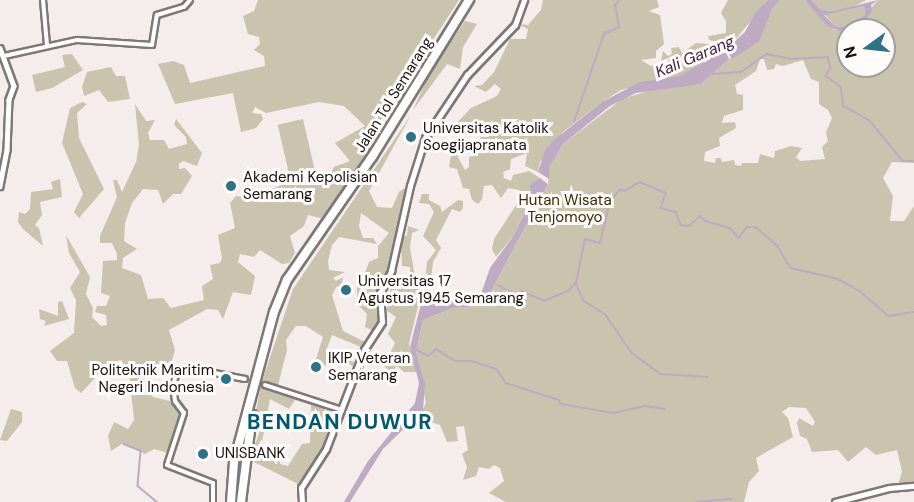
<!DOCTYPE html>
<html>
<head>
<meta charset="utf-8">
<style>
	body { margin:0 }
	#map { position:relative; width:914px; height:502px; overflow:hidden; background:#f5edec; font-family:"DM Sans",sans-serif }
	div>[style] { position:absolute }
	.green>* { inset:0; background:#cac3ad; transform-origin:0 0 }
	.water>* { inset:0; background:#beaac2 }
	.stream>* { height:1.5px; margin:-0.75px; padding:0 0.75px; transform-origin:0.75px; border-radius:0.75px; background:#beaac2 }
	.tertiary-tunnel>* { height:4px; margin-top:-2px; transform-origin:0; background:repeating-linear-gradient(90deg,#d3cccb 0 4px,transparent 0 6px) }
	.roads { filter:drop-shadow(2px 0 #7e7776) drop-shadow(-2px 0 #7e7776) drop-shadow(0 2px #7e7776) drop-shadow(0 -2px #7e7776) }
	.tertiary>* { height:4px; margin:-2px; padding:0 2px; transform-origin:2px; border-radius:2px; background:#fff }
	.secondary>* { height:4.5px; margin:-2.25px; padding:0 2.25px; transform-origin:2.25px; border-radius:2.25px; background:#fff }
	.motorway>* { height:8px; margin:-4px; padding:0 4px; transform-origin:4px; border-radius:4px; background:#fff }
	.dots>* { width:16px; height:16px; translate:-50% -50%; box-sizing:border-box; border:3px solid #fffbfb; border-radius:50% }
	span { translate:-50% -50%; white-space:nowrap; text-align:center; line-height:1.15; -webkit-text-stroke:6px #fffbfb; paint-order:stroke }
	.street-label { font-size:15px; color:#141111 }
	.poi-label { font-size:15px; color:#141111 }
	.left { translate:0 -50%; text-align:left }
	.right { translate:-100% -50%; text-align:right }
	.park-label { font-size:15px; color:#382c05 }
	.water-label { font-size:16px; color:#3a1e40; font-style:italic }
	.district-label { font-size:21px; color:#00596f; font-weight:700; letter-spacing:1.5px }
	.north { position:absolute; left:836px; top:18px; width:60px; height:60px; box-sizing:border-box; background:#fffbfb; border:2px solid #a19d9d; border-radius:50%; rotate:255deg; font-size:16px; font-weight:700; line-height:24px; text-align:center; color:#141111 }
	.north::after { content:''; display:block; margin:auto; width:21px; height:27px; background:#317185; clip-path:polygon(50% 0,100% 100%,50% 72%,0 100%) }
</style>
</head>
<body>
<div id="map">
	<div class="green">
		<i style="clip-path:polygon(258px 0,459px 0,377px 126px,380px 135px,338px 200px,324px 219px,308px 215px,304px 226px,290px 236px,295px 253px,289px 263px,282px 264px,260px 250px,254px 257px,240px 254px,238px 262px,255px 276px,251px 295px,233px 292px,223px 319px,218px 310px,207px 309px,169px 330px,175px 350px,171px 363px,162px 363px,154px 375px,139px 380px,153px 397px,170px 401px,181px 409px,168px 453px,154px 449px,145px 454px,122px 444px,111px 451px,108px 436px,114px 422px,128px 429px,134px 420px,129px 372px,121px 360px,109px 363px,81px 393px,75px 388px,67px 361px,57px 361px,50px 351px,74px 333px,76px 300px,70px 288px,80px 272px,69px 253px,66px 235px,90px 277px,86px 294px,93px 308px,92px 317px,101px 326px,107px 325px,106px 315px,95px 312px,97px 306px,106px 306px,110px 296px,101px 293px,103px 261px,117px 260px,117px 254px,112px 243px,100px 243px,100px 236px,117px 197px,113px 180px,117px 180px,122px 192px,136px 162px,139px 145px,135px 104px,146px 121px,155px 120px,148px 133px,150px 140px,164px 140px,169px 149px,187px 144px,186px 137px,174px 125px,176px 119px,202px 153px,197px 166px,183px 161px,179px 164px,179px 169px,185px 168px,192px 176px,181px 194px,173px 194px,163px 204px,158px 190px,143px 189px,132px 203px,125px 223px,124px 241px,137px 249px,123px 258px,122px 268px,141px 275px,148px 299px,163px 298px,171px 308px,204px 300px,202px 286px,213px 279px,210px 265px,220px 263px,222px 258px,218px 235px,235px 228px,230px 203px,236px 196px,254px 197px,288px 182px,328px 178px,334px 167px,350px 161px,335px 143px,365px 126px,344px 106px,319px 102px,266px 113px,255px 107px,252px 113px,261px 114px,263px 119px,256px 128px,241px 132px,233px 93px,175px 104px,158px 64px,173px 61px,184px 65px,190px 83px,265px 66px,264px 56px,254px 50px,260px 44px,259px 37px,248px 34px,243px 16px,254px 11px)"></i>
		<i style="clip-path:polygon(543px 0,657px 0,659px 7px,649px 11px,660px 15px,664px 44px,656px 51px,656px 58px,641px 60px,651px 66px,661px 61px,663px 51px,668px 56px,672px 54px,671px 48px,679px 47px,682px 53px,696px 43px,708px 44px,715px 57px,679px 76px,621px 90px,602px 102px,563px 132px,540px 162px,538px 172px,525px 166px,527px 153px,511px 159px,510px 169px,503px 172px,504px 178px,511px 181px,513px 175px,529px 171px,540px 178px,514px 235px,496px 257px,492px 249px,494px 239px,520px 199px,519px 190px,508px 188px,501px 198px,492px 185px,484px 186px,482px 199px,478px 204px,472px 200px,469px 189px,463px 188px,457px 169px,449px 167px,453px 144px,456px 141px,462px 150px,458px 157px,465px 170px,469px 167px,469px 157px,484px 151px,480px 137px,489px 137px,486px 130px,490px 124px,485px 123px,474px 130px,467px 125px,453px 133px,450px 130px,471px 108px,497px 96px,501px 89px,495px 84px,486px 92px,474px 86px,482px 85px,494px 72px,510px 39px,526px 39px,528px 29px,518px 24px,528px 25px,541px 10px)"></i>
		<i style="clip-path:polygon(728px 0,768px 0,731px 45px,709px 40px,708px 36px,726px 33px,726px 21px,721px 13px)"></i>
		<i style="clip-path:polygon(evenodd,780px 0,805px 0,835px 30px,856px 26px,878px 0,914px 0,914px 163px,892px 162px,883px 178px,893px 196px,890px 221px,904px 221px,914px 206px,914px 482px,898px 484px,902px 472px,897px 450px,876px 455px,866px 447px,848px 462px,838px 450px,812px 452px,807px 439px,800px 436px,797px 423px,799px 418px,813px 426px,815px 422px,806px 408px,789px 407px,782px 412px,788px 418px,793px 437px,756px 458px,759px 471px,749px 482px,744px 502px,506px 502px,489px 493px,504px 481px,500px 468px,494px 465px,489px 469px,479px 467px,476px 476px,463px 480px,467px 467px,462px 454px,468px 450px,464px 426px,456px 427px,458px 441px,447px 442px,440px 425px,418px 418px,426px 403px,416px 353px,423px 320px,453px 308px,470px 307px,489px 295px,548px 184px,550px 166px,563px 144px,622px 99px,661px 87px,701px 84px,729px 59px,760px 41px,772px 9px,780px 0,848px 30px,884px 30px,884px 66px,848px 66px,848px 30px,780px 0,760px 59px,764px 59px,767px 70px,774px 69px,776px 64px,783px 66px,803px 60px,811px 79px,819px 82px,819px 104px,828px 110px,832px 118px,826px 132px,828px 141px,822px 147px,825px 159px,800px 161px,796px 157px,802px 148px,791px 146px,775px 151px,774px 158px,760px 154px,758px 163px,742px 163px,741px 166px,735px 165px,734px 160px,722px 162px,721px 158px,716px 158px,715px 163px,704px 161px,705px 152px,720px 146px,719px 138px,736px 128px,735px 122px,722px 123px,724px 116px,743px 110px,743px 95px,737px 94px,735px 85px,756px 71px,760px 59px)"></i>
		<i style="clip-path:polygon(812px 0,866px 0,851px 8px,834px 11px,821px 10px)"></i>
		<i style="clip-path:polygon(864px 6px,865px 15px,844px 27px,835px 26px,824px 14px)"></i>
		<i style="clip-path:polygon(465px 21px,477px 24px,463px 47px,460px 69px,447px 64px,413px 110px,430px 72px)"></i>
		<i style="clip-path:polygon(72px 54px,83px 70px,52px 88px,36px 92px,32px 75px,65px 67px,62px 55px)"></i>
		<i style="clip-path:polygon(111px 67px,116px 76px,125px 76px,130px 99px,108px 102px,99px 90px,84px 96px,82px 87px,87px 72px)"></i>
		<i style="clip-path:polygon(82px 102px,87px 104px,77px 113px,79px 138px,104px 189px,79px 218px,74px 212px,83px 194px,62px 143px,70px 108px)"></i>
		<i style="clip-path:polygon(evenodd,411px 115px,369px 191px,377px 207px,392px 208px,399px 192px,409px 185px,399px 238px,378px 296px,381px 320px,374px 331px,365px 327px,367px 314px,358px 305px,357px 290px,358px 277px,363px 278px,369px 262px,378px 258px,378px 246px,389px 233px,361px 213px,359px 226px,363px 238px,373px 238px,377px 244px,339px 237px,332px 245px,328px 261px,329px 270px,345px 272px,333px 278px,336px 281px,343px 277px,341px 288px,350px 291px,348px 296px,339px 293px,341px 288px,337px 286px,332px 295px,343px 331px,365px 342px,361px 347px,332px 335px,326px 351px,354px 362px,353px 366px,339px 360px,326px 366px,315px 362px,323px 337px,306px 326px,296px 326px,286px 340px,287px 350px,277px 389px,328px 405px,328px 412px,334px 416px,331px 423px,326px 424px,328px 438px,322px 449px,298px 484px,254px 462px,252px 454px,260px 430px,253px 425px,262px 381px,293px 289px,411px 115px,270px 399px,289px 409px,295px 400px,311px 405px,310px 443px,302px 444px,288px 466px,280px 464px,278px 450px,267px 451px,262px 442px,270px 399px)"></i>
		<i style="left:303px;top:119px;width:50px;height:26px;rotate:77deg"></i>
		<i style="clip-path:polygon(60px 179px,62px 197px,40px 202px,42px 215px,35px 225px,39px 228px,43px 246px,23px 229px,18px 222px,19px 212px,25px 214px,30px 209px,31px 192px,53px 189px,51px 182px)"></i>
		<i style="clip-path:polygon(422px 194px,429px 194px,429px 200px,440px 206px,442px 212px,458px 200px,463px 201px,463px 208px,460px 212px,452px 209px,436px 240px,441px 248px,433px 262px,430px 289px,419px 302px,409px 344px,417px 372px,404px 372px,397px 366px,391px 372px,384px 366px,395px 343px,388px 334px,396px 317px,385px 309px,389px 306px,391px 279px,403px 285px,411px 279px,410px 267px,402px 266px,401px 243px,402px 236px,407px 236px,408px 226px,419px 230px,412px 233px,410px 248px,417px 288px,425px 283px,427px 262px,436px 250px,423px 236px,434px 212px,429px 204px,419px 203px)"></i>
		<i style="clip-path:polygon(62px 301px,69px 319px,44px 326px,46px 321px,40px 319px,39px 309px,58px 316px,58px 302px)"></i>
		<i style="clip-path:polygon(11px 409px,22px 412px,22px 422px,7px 441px,0 440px)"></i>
	</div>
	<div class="water">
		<i style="clip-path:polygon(780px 0,772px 9px,760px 41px,732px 59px,726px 49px,745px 32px,755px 13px,768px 0)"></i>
		<i style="clip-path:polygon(evenodd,805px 0,812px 0,821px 10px,834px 11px,878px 0,871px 5px,872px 11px,865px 20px,840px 31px,827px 26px,805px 0,864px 6px,865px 15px,844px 27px,835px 26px,824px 15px,864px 6px)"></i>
		<i style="clip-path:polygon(725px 51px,729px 59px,701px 84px,636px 93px,610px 106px,563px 144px,550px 166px,549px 179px,538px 172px,545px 150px,554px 140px,602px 102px,640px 82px,679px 76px)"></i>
		<i style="clip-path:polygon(540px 178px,548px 184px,489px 295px,469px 307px,453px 308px,423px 320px,416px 353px,425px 384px,423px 410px,383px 449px,350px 502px,344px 502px,368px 461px,415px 403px,419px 383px,410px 347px,422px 300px,430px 295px,477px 297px,481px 294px,490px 268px,514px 235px,530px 201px,530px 185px)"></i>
	</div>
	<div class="stream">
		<i style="left:713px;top:74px;width:28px;rotate:-4deg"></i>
		<i style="left:741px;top:72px;width:32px;rotate:-35deg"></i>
		<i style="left:767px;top:54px;width:25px;rotate:12deg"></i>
		<i style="left:791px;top:59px;width:37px;rotate:-3deg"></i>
		<i style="left:828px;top:57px;width:11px;rotate:75deg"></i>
		<i style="left:831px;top:68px;width:9px;rotate:122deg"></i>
		<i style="left:826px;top:76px;width:19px;rotate:36deg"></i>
		<i style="left:841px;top:87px;width:19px;rotate:81deg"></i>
		<i style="left:844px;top:106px;width:30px;rotate:30deg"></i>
		<i style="left:870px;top:121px;width:52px;rotate:50.5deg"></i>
		<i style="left:903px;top:161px;width:11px"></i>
		<i style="left:574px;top:122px;width:93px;rotate:-71.2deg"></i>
		<i style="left:604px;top:34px;width:17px;rotate:-25deg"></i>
		<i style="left:619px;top:27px;width:22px;rotate:-100deg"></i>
		<i style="left:615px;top:5px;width:7px;rotate:-45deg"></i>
		<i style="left:576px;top:283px;width:20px;rotate:66deg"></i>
		<i style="left:584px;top:301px;width:26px;rotate:32deg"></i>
		<i style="left:606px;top:315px;width:46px;rotate:55.6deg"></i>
		<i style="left:632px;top:353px;width:36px;rotate:36deg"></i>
		<i style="left:661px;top:374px;width:47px;rotate:3.7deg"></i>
		<i style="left:498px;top:285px;width:21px;rotate:28deg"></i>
		<i style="left:517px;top:295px;width:6px;rotate:-39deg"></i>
		<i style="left:522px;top:291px;width:24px;rotate:24deg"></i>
		<i style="left:544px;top:301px;width:26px;rotate:-23deg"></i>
		<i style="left:568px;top:291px;width:11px;rotate:-45deg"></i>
		<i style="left:576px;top:283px;width:45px;rotate:-78.4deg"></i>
		<i style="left:585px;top:239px;width:16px;rotate:15deg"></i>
		<i style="left:600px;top:243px;width:42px;rotate:-76.3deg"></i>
		<i style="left:610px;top:202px;width:16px;rotate:-52deg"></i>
		<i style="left:620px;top:189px;width:5px;rotate:22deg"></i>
		<i style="left:625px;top:191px;width:17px;rotate:-31deg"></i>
		<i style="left:640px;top:182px;width:28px;rotate:23deg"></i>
		<i style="left:666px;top:193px;width:16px;rotate:108deg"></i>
		<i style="left:661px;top:208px;width:16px;rotate:15deg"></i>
		<i style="left:676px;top:212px;width:14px;rotate:69deg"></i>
		<i style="left:681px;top:225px;width:8px;rotate:7deg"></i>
		<i style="left:689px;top:226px;width:15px;rotate:-42deg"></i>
		<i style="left:700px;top:216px;width:7px;rotate:45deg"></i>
		<i style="left:705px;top:221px;width:26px;rotate:16deg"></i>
		<i style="left:730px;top:228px;width:13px;rotate:48deg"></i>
		<i style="left:739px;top:238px;width:14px;rotate:-54deg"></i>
		<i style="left:747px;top:227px;width:9px"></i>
		<i style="left:756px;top:227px;width:28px;rotate:41deg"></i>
		<i style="left:777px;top:245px;width:27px;rotate:59deg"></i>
		<i style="left:791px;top:268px;width:48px;rotate:13.2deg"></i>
		<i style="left:838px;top:279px;width:25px;rotate:29deg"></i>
		<i style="left:860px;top:291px;width:38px;rotate:41deg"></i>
		<i style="left:889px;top:316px;width:25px;rotate:-9deg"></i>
		<i style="left:415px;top:349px;width:15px;rotate:28deg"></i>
		<i style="left:428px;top:356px;width:11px;rotate:-41deg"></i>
		<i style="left:436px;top:349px;width:22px;rotate:32deg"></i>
		<i style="left:455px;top:361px;width:17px"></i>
		<i style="left:472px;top:361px;width:26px;rotate:18deg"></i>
		<i style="left:497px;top:369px;width:17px;rotate:57deg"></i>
		<i style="left:506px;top:383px;width:56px;rotate:17.8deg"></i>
		<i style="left:559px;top:400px;width:4px;rotate:63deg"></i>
		<i style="left:561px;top:404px;width:53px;rotate:9.8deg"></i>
		<i style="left:613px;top:413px;width:34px;rotate:-12deg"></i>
		<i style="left:646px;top:406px;width:19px;rotate:9deg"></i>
		<i style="left:124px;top:444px;width:18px;rotate:22deg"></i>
		<i style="left:141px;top:451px;width:35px;rotate:95deg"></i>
		<i style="left:138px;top:486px;width:25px;rotate:40deg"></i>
		<i style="left:696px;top:502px;width:35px;rotate:-5deg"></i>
	</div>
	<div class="tertiary-tunnel">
		<i style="left:245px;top:379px;width:21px;rotate:17deg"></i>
	</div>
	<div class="roads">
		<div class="tertiary">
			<i style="left:43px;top:0;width:45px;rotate:84.9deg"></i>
			<i style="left:4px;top:56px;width:75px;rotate:-12.4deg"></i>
			<i style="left:77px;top:40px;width:75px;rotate:3.8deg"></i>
			<i style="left:152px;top:45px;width:30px;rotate:-81deg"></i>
			<i style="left:157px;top:15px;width:28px;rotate:-17deg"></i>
			<i style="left:184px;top:7px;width:9px;rotate:-49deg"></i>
			<i style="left:265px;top:385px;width:81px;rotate:18deg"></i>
			<i style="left:213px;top:502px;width:19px;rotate:-90deg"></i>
			<i style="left:213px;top:483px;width:49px;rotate:-158.6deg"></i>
			<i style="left:167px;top:465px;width:55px;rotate:-71.9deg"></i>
			<i style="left:184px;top:413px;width:15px;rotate:-127deg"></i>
			<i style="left:175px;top:401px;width:16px;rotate:-97deg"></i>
			<i style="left:173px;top:385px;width:14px;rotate:-73deg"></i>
			<i style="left:177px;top:372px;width:13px;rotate:-18deg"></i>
			<i style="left:189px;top:368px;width:57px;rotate:11.1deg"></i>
		</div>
		<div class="secondary">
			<i style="left:0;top:48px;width:40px;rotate:69.8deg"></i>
			<i style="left:14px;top:86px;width:15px;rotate:110deg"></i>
			<i style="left:9px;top:100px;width:50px;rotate:92.3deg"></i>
			<i style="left:7px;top:150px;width:37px;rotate:101deg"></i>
			<i style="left:302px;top:502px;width:14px;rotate:-94deg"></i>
			<i style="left:301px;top:488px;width:46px;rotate:-57.3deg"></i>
			<i style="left:326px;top:449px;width:106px;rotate:-69deg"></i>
			<i style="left:364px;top:350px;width:33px;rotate:-57deg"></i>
			<i style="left:382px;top:322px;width:29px;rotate:-94deg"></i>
			<i style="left:380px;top:293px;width:25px;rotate:-63deg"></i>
			<i style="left:391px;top:271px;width:87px;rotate:-77.4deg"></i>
			<i style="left:410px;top:186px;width:50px;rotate:-72.6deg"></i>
			<i style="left:425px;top:138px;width:76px;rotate:-56.3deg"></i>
			<i style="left:467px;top:75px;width:69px;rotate:-46.2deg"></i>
			<i style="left:515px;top:25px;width:27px;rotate:-70deg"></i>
			<i style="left:835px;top:502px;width:56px;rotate:-14.5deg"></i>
			<i style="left:889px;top:488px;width:25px;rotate:-5deg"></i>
		</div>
		<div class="motorway">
			<i style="left:231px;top:502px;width:40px;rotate:-85.7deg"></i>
			<i style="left:234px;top:462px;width:155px;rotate:-75.1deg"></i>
			<i style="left:274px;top:312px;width:35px;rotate:-68deg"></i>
			<i style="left:287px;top:280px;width:150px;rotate:-55.4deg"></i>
			<i style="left:372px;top:157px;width:185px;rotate:-58.3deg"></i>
			<i style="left:241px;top:502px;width:88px;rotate:-82.8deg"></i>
		</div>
	</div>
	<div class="dots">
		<i style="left:411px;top:137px;background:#317185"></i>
		<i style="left:231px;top:186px;background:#317185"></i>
		<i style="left:346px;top:290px;background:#317185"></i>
		<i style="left:316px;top:367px;background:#317185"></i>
		<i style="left:226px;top:379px;background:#317185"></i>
		<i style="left:203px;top:454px;background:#317185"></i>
	</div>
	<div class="street-label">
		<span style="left:394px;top:95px;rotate:-58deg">Jalan Tol Semarang</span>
	</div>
	<div class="poi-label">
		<span class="left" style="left:423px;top:137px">Universitas Katolik<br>Soegijapranata</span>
		<span class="left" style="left:243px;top:186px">Akademi Kepolisian<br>Semarang</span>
		<span class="left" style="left:358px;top:290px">Universitas 17<br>Agustus 1945 Semarang</span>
		<span class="left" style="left:328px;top:367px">IKIP Veteran<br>Semarang</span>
		<span class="right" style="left:214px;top:379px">Politeknik Maritim<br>Negeri Indonesia</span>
		<span class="left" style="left:215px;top:454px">UNISBANK</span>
	</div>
	<div class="park-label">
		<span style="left:565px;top:209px">Hutan Wisata<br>Tenjomoyo</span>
	</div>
	<div class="water-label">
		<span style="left:695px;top:57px;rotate:-23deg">Kali Garang</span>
	</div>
	<div class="district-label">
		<span style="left:340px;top:422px">BENDAN DUWUR</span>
	</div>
	<div class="north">N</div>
</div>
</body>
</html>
